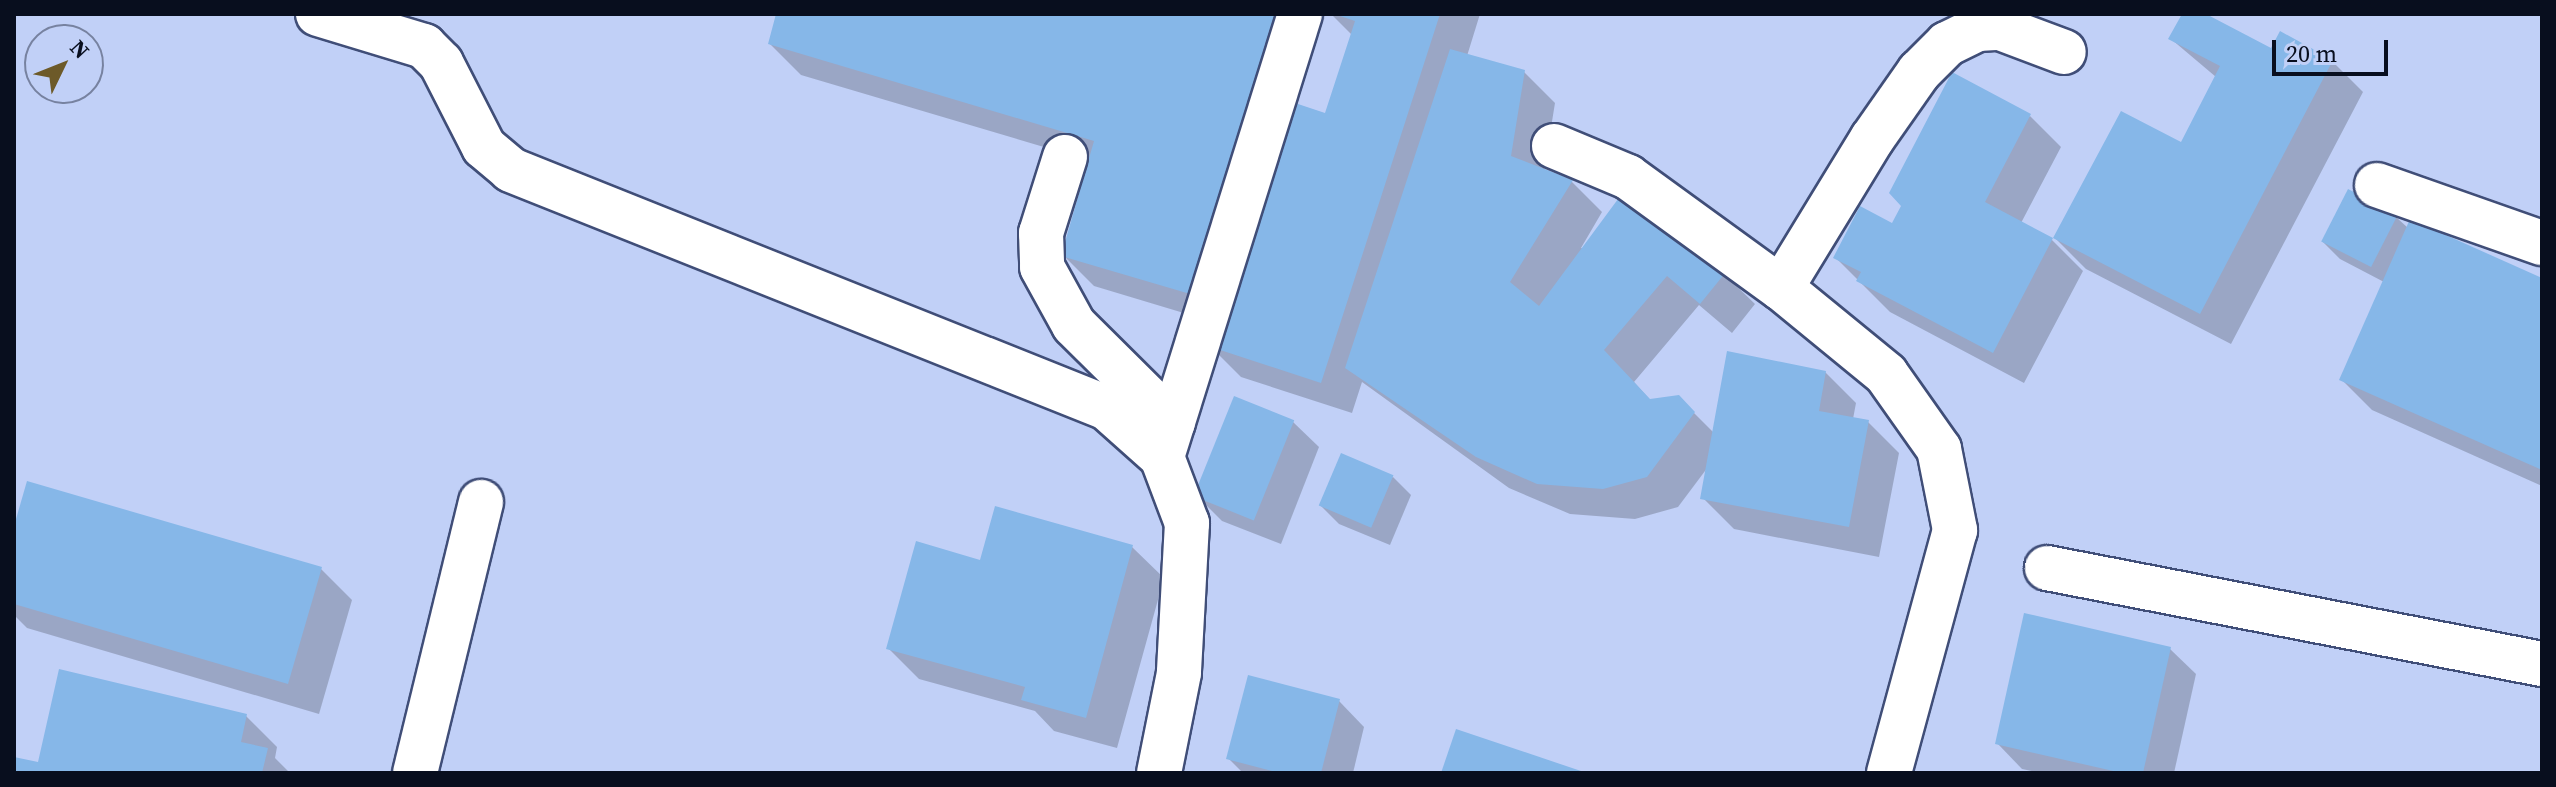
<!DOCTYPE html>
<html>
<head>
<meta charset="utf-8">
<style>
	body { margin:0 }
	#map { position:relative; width:2556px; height:787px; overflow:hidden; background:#c1d0f7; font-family:"Source Serif 4",serif }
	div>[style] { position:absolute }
	.shadow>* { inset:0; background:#0003 }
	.building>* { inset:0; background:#86b7e8; transform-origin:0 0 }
	.roads { filter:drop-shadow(2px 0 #404e78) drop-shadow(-2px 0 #404e78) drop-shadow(0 2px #404e78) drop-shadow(0 -2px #404e78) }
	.minor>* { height:44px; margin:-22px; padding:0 22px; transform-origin:22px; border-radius:22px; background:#fff }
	span { translate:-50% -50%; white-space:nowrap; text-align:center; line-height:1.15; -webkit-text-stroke:7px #c1d0f7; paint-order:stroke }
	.frame { position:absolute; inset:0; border:16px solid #080e1e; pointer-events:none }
	.north { position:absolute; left:24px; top:24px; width:80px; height:80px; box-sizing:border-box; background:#c1d0f7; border:2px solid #7782a0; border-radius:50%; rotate:47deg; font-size:22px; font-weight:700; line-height:32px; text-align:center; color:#080e1e }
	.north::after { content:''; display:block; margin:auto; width:28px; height:36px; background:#6d5a29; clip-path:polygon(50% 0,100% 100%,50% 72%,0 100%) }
	.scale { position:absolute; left:2272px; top:40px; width:116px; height:36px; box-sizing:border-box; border:4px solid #080e1e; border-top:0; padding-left:10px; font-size:24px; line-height:28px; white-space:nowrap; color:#080e1e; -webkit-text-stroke:6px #c1d0f7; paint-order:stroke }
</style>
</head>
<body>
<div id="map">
	<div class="shadow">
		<i style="clip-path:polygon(779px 14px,1292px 104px,1327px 115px,1352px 35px,1331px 14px,1480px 14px,1467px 56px,1524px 72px,1555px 103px,1544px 171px,1572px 182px,1602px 212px,1581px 248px,1724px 274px,1755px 304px,1732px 333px,1699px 305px,1634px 382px,1651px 401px,1678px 397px,1714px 433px,1825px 372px,1856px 403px,1853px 419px,1868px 422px,1899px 453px,1879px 557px,1734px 529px,1703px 498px,1708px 467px,1678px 507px,1635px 519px,1570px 514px,1509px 488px,1362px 382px,1352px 413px,1241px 377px,1210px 346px,1217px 323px,1094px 286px,1063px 255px,1091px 161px,801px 75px,770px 44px)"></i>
		<i style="clip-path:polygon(2184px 14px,2201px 14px,2272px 51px,2332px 61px,2363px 92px,2231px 344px,2086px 269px,2055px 238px,2181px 144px,2216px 77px,2171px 39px)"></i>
		<i style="clip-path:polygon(2030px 116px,2061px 147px,2021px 223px,2052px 240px,2083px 271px,2024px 383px,1890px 312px,1836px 258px,1893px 226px)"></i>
		<i style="clip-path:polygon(2396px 217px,2408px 228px,2542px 280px,2542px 486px,2372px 410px,2341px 379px,2384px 282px,2340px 259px,2322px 241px)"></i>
		<i style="clip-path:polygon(1293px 422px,1319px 447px,1281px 544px,1222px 521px,1197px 496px)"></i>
		<i style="clip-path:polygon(1393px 477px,1411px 495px,1390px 545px,1339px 524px,1321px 506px)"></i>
		<i style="clip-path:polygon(14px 533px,321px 569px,352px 600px,319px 714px,27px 628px,14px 615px)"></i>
		<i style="clip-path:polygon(1132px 547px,1164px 578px,1117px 748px,1054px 731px,1035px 711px,919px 679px,888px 648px)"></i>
		<i style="clip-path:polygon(2170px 649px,2196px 674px,2174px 773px,2041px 773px,2022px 769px,1997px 743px)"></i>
		<i style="clip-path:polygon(1339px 701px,1364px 727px,1353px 773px,1243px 773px,1228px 758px)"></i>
		<i style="clip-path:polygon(246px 716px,277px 747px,275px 758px,290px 773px,14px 773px,14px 759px,39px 765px)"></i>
	</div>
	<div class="building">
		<i style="clip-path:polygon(776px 14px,1279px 14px,1197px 296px,1061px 256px,1094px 141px,768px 44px)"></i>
		<i style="clip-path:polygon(1334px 14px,1440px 14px,1321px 383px,1208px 346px,1286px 100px,1325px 113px,1355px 21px)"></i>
		<i style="clip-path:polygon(2182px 14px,2206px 14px,2271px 48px,2280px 31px,2333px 60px,2200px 314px,2053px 238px,2121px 111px,2181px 142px,2220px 66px,2168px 39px)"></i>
		<i style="clip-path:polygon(1450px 49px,1525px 70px,1511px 156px,1573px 180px,1510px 282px,1539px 306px,1621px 195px,1726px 272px,1700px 304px,1667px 276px,1604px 350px,1650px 399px,1679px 395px,1695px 412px,1647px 477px,1603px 489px,1537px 484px,1476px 457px,1345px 368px)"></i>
		<i style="clip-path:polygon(1952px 72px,2031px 114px,1985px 202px,2053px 238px,1993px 353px,1856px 281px,1861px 272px,1833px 258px,1860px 206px,1892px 223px,1901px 206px,1889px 193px)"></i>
		<i style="left:2348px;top:189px;width:56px;height:59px;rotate:27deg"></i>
		<i style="clip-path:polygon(2410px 219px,2542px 278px,2542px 470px,2339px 380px)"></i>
		<i style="clip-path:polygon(1727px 351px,1826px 371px,1819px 411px,1869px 420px,1849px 527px,1700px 499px)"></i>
		<i style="left:1234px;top:396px;width:65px;height:108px;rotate:22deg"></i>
		<i style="left:1341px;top:453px;width:57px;height:57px;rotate:23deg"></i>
		<i style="clip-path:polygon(27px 481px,322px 567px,288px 684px,14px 604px,14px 526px)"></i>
		<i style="clip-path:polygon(995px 506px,1133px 545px,1086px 718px,1021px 700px,1025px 687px,886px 649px,916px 541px,980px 560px)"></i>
		<i style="clip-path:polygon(2024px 613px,2171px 647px,2143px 773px,2122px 773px,1995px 744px)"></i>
		<i style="clip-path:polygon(59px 669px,247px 714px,241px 742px,268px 748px,262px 773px,14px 773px,14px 757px,38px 762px)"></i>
		<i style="clip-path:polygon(1248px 675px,1340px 699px,1321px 773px,1280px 773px,1226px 759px)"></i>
		<i style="clip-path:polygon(1456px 729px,1584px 772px,1583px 773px,1441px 773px)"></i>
	</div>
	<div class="roads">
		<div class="minor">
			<i style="left:318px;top:14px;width:111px;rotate:16.8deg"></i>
			<i style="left:424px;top:46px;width:24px;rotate:45deg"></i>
			<i style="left:441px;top:63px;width:94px;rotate:62.9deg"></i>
			<i style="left:484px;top:147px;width:35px;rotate:40deg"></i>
			<i style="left:511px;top:170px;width:642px;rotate:21.77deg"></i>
			<i style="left:1107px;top:408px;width:74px;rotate:41.7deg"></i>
			<i style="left:1162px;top:457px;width:71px;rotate:69.3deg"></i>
			<i style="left:1187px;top:523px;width:150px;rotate:93.1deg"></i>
			<i style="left:1179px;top:673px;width:102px;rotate:101.3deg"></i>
			<i style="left:1554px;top:146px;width:80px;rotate:22.7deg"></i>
			<i style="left:1628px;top:177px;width:189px;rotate:36deg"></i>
			<i style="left:1781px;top:288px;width:136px;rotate:39.3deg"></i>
			<i style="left:1886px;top:374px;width:92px;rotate:54.8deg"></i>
			<i style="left:1939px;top:449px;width:83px;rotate:78.8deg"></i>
			<i style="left:1955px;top:530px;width:252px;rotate:105.2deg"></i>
			<i style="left:1065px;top:157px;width:80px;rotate:107.5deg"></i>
			<i style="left:1041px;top:233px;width:34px;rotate:88deg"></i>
			<i style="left:1042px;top:267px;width:66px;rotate:61.1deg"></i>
			<i style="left:1074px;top:325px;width:139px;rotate:44.7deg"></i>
			<i style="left:2377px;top:185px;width:175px;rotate:19.4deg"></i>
			<i style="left:1781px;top:288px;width:175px;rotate:-58.6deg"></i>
			<i style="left:1872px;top:139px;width:82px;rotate:-55deg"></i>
			<i style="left:1919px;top:72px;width:40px;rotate:-45deg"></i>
			<i style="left:1947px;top:44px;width:34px;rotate:-26deg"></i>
			<i style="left:1978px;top:29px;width:22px;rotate:-3deg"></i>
			<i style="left:2000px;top:28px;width:68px;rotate:20.6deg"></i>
			<i style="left:1162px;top:457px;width:464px;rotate:-72.7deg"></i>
			<i style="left:2047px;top:568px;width:504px;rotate:10.98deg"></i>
			<i style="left:415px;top:773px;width:279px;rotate:-76.3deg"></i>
		</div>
	</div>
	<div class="frame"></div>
	<div class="north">N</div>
	<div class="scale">20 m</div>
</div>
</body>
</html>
